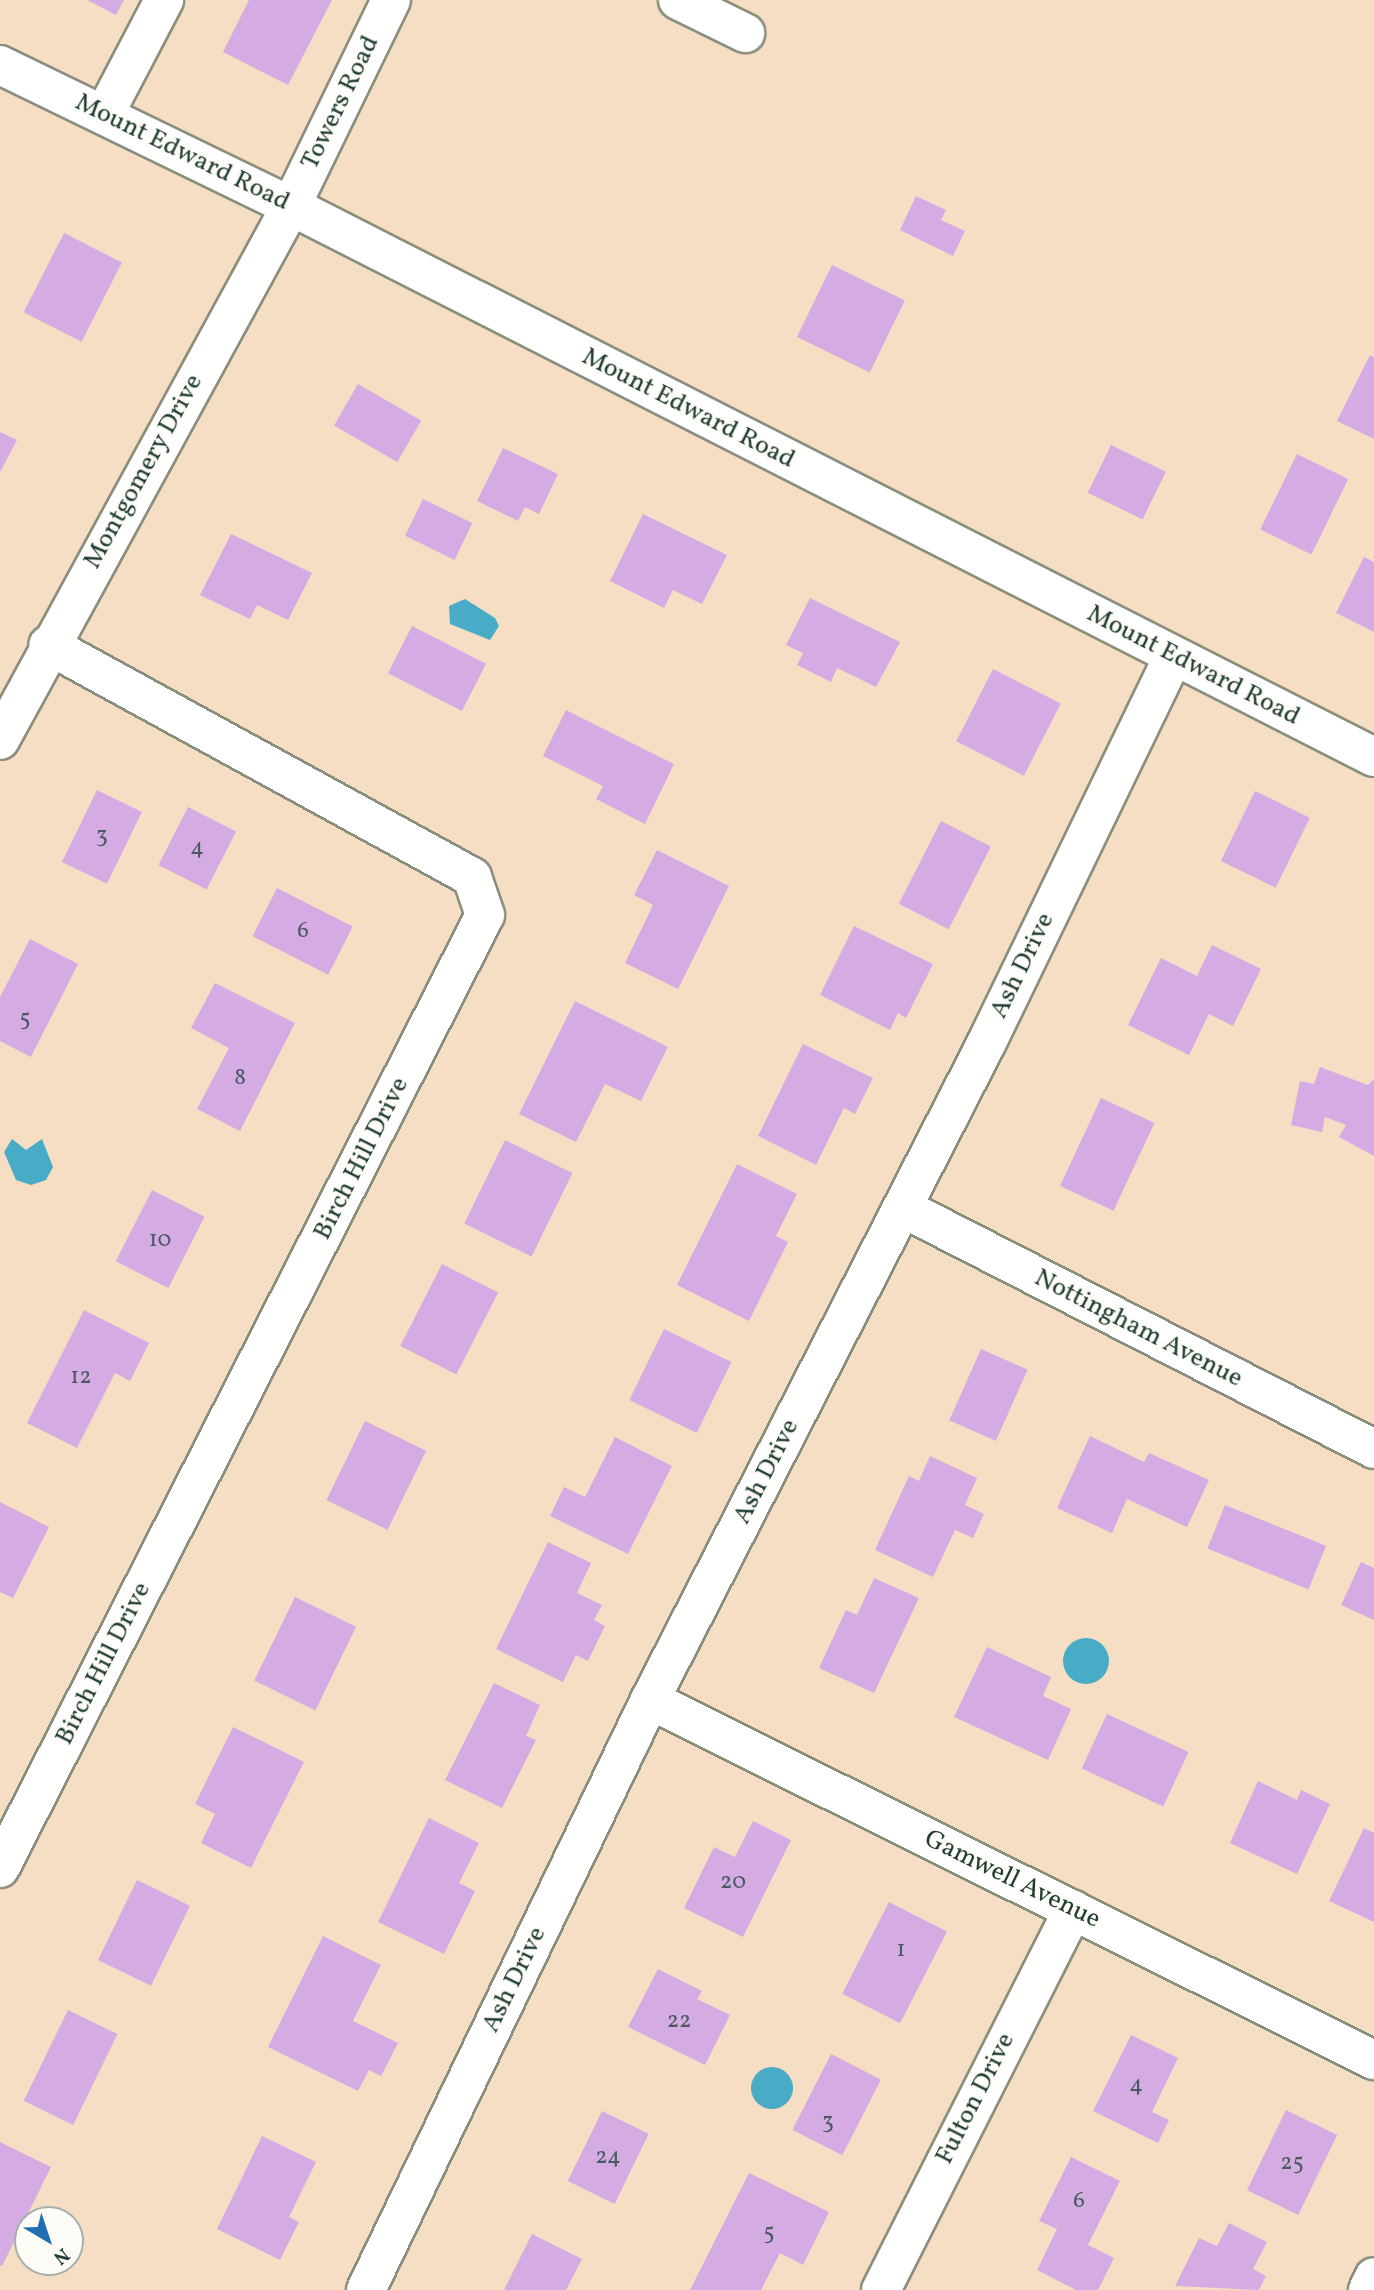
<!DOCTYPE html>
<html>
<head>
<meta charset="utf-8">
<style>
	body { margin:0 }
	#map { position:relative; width:1374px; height:2290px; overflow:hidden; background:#f5dec3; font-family:Vollkorn,serif }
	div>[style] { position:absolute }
	.water>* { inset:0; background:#48acc7 }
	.round { border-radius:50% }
	.building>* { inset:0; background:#d4ace3; transform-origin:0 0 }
	.roads { filter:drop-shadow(2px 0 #8a8e7c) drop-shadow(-2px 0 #8a8e7c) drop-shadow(0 2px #8a8e7c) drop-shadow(0 -2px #8a8e7c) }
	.minor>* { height:38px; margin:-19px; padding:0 19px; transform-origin:19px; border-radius:19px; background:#fff }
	span { translate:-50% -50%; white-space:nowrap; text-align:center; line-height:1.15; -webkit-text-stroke:5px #fdfcf7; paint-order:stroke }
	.number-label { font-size:23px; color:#4c5960 }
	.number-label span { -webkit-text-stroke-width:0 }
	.street-label { font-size:26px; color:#1f3d34 }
	.north { position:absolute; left:14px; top:2206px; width:70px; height:70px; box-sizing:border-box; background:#fdfcf7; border:2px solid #a4b0a9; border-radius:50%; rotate:141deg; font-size:19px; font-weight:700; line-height:28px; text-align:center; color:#1f3d34 }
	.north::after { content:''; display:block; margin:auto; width:24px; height:32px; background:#1f6fb2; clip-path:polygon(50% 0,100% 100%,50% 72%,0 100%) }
</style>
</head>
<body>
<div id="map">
	<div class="water">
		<i style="clip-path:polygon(465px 599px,495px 618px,499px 626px,490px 640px,450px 624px,449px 606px)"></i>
		<i style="clip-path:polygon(12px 1139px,26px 1150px,42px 1139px,53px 1167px,46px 1180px,31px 1185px,16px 1180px,4px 1152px)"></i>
		<i class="round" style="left:1063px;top:1638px;width:46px;height:46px"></i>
		<i class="round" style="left:751px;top:2067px;width:42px;height:42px"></i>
	</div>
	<div class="building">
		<i style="clip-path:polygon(87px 0,124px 0,116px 15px)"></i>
		<i style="clip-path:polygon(249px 0,332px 0,288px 85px,223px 52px)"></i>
		<i style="clip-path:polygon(916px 196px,946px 210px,941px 220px,965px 231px,953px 256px,900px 230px)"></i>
		<i style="left:64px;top:233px;width:65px;height:89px;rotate:27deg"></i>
		<i style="left:832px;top:265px;width:81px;height:80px;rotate:26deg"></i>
		<i style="clip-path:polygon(1370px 355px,1374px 357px,1374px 439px,1337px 421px)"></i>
		<i style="left:358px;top:384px;width:73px;height:48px;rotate:30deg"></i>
		<i style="clip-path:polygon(0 432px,17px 440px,0 472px)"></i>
		<i style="left:1111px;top:445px;width:61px;height:53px;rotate:26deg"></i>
		<i style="clip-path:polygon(503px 448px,558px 474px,539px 514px,525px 507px,518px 521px,477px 501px)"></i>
		<i style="left:1297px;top:454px;width:57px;height:84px;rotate:26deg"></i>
		<i style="left:423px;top:499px;width:55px;height:41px;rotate:26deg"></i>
		<i style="clip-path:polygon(643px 514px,727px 555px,702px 604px,673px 590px,664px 608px,610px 581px)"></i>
		<i style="clip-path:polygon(231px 534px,312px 573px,288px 620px,257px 605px,250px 619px,200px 595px)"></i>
		<i style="clip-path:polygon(1364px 557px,1374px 562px,1374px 632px,1336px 613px)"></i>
		<i style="clip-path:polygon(810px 598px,900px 642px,876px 687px,837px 668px,831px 682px,797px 665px,803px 653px,786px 645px)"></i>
		<i style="left:412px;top:626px;width:83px;height:53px;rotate:27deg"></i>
		<i style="left:993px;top:669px;width:76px;height:81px;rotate:27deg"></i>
		<i style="clip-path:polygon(566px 710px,674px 764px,645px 824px,596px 799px,603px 786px,543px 756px)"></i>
		<i style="left:97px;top:790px;width:50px;height:80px;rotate:26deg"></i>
		<i style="left:1255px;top:791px;width:61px;height:78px;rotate:26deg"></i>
		<i style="left:188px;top:807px;width:54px;height:65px;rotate:27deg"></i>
		<i style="left:941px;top:821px;width:56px;height:93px;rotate:27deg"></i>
		<i style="clip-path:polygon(657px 850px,729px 886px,678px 989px,625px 963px,653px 905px,634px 895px)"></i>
		<i style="left:277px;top:888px;width:85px;height:54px;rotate:27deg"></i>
		<i style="clip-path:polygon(854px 926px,933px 964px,906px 1018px,898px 1013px,890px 1030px,820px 995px)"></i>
		<i style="clip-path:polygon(30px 939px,78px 964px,31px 1057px,0 1041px,0 997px)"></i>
		<i style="clip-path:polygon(1212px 945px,1261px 969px,1233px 1026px,1209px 1014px,1189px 1055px,1128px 1025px,1161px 958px,1197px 976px)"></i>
		<i style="clip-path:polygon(215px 983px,295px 1023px,240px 1131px,197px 1109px,229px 1048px,191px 1028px)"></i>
		<i style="clip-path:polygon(575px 1001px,668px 1047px,641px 1101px,605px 1084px,576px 1142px,519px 1114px)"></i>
		<i style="clip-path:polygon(803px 1044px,873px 1078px,855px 1114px,844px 1108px,816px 1165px,758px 1136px)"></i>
		<i style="clip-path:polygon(1320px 1067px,1368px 1085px,1374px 1079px,1374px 1156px,1339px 1137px,1346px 1125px,1325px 1117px,1322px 1132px,1291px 1125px,1300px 1081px,1314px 1084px)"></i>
		<i style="left:1101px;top:1098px;width:59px;height:97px;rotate:25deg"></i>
		<i style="left:505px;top:1140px;width:75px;height:93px;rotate:26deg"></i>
		<i style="clip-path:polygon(737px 1164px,797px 1194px,776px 1236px,788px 1242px,749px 1321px,677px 1285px)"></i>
		<i style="left:152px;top:1190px;width:59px;height:80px;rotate:27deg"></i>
		<i style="left:442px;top:1264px;width:63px;height:92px;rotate:27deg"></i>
		<i style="clip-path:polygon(84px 1310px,149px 1343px,130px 1381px,115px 1373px,77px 1448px,27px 1423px)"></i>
		<i style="left:664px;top:1329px;width:75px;height:79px;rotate:26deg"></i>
		<i style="left:981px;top:1349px;width:51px;height:78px;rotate:24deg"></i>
		<i style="left:365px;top:1421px;width:68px;height:88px;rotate:26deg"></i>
		<i style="clip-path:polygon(1090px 1436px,1144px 1462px,1149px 1453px,1209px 1480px,1187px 1527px,1127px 1499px,1112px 1533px,1057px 1508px)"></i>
		<i style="clip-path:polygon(615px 1437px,672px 1466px,628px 1554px,550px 1516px,564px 1487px,585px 1497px)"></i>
		<i style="clip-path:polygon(930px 1456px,977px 1478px,965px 1505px,984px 1514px,973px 1538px,955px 1530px,933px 1577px,875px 1550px,909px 1476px,919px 1481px)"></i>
		<i style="clip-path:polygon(0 1502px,49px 1527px,13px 1598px,0 1592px)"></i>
		<i style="left:1225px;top:1505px;width:109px;height:47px;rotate:22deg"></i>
		<i style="clip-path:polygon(548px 1542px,591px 1563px,577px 1593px,602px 1605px,594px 1620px,605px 1626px,588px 1661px,576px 1655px,563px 1682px,496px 1649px)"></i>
		<i style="clip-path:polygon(1361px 1562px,1374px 1568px,1374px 1620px,1341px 1605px)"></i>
		<i style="clip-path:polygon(874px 1578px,919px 1598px,874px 1693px,819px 1668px,846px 1610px,857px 1615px)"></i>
		<i style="left:295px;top:1597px;width:68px;height:93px;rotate:26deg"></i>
		<i style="clip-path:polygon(987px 1647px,1051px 1677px,1043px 1696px,1071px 1709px,1048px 1760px,954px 1717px)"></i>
		<i style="clip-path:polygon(494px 1683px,540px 1705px,526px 1736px,536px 1740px,502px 1808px,445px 1780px)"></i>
		<i style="left:1107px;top:1714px;width:90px;height:60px;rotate:25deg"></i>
		<i style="clip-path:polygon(233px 1727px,304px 1762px,251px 1868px,201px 1843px,215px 1814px,195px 1804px)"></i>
		<i style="clip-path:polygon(1258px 1781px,1297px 1800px,1301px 1790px,1330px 1804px,1297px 1874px,1230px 1843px)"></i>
		<i style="clip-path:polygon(429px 1818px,479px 1843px,459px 1883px,475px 1891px,444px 1954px,378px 1922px)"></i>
		<i style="clip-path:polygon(753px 1821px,791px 1840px,743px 1937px,684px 1908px,714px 1847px,735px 1857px)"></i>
		<i style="clip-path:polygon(1364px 1828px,1374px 1833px,1374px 1922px,1329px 1901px)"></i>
		<i style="left:137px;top:1880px;width:59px;height:89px;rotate:26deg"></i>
		<i style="left:889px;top:1902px;width:65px;height:103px;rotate:27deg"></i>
		<i style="clip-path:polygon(323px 1936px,381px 1965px,353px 2021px,398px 2043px,381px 2076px,369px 2070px,358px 2091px,268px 2047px)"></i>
		<i style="clip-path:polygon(658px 1969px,702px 1991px,697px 1999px,730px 2015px,705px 2065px,628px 2027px)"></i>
		<i style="left:68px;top:2010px;width:55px;height:101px;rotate:26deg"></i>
		<i style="clip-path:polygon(1131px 2035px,1178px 2058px,1152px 2112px,1169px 2120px,1158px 2143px,1093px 2111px)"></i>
		<i style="left:831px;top:2054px;width:56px;height:85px;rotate:27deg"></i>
		<i style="left:1286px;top:2110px;width:57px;height:89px;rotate:26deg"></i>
		<i style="left:602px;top:2111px;width:52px;height:78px;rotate:26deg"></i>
		<i style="clip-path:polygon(262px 2136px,316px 2162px,289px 2217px,299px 2222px,280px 2260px,217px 2229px)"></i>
		<i style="clip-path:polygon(0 2142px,51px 2167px,2px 2266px,0 2265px)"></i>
		<i style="clip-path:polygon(1071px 2157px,1120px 2181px,1088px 2245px,1114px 2258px,1098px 2290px,1076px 2290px,1037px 2270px,1057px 2229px,1039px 2221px)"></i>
		<i style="clip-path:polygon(749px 2173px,829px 2212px,803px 2265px,780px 2253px,761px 2290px,690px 2290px)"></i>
		<i style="clip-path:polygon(1229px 2223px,1267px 2242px,1253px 2269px,1266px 2276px,1259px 2290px,1175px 2286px,1199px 2238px,1217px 2246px)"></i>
		<i style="clip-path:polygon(532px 2234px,582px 2259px,566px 2290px,504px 2290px)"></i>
	</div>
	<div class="roads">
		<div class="minor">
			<i style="left:678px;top:0;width:75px;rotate:26.2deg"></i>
			<i style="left:0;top:65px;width:323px;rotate:25.9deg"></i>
			<i style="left:291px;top:206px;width:1215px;rotate:26.97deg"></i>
			<i style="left:104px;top:115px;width:130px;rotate:-62.4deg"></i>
			<i style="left:0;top:740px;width:608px;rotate:-61.41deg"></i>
			<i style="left:291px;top:206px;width:229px;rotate:-64.1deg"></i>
			<i style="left:903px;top:1208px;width:529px;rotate:27.1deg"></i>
			<i style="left:650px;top:1700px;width:809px;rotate:26.44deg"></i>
			<i style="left:0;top:1868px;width:1069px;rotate:-63.03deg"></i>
			<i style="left:485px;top:915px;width:40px;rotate:-108.9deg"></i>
			<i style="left:472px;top:877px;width:483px;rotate:-151.3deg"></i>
			<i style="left:366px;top:2290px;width:655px;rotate:-64.3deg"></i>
			<i style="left:650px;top:1700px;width:737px;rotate:-62.88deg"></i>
			<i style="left:986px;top:1044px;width:430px;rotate:-64.2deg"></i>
			<i style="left:881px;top:2290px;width:426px;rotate:-63.2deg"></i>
			<i style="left:1368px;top:2290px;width:14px;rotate:-65deg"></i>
		</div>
	</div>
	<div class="number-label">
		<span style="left:102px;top:836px">3</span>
		<span style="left:197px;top:848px">4</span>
		<span style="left:303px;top:931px">6</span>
		<span style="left:25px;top:1019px">5</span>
		<span style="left:240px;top:1078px">8</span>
		<span style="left:160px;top:1240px">10</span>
		<span style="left:81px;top:1377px">12</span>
		<span style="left:733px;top:1882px">20</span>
		<span style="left:901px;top:1950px">1</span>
		<span style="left:679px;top:2021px">22</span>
		<span style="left:1136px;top:2085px">4</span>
		<span style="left:828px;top:2122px">3</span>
		<span style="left:608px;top:2157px">24</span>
		<span style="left:1292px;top:2163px">25</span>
		<span style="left:1079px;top:2201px">6</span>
		<span style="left:769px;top:2233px">5</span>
	</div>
	<div class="street-label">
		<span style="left:341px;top:103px;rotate:-64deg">Towers Road</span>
		<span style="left:182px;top:153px;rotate:26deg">Mount Edward Road</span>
		<span style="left:688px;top:409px;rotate:27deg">Mount Edward Road</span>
		<span style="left:144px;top:472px;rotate:-61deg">Montgomery Drive</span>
		<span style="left:1193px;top:666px;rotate:27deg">Mount Edward Road</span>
		<span style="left:1023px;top:966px;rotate:-64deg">Ash Drive</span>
		<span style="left:362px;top:1159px;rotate:-63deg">Birch Hill Drive</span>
		<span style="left:1138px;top:1329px;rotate:27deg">Nottingham Avenue</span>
		<span style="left:767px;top:1472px;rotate:-63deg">Ash Drive</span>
		<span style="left:104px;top:1664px;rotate:-63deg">Birch Hill Drive</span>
		<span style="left:1012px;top:1880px;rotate:26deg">Gamwell Avenue</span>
		<span style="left:515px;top:1980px;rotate:-64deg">Ash Drive</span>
		<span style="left:976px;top:2099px;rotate:-63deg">Fulton Drive</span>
	</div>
	<div class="north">N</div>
</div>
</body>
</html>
